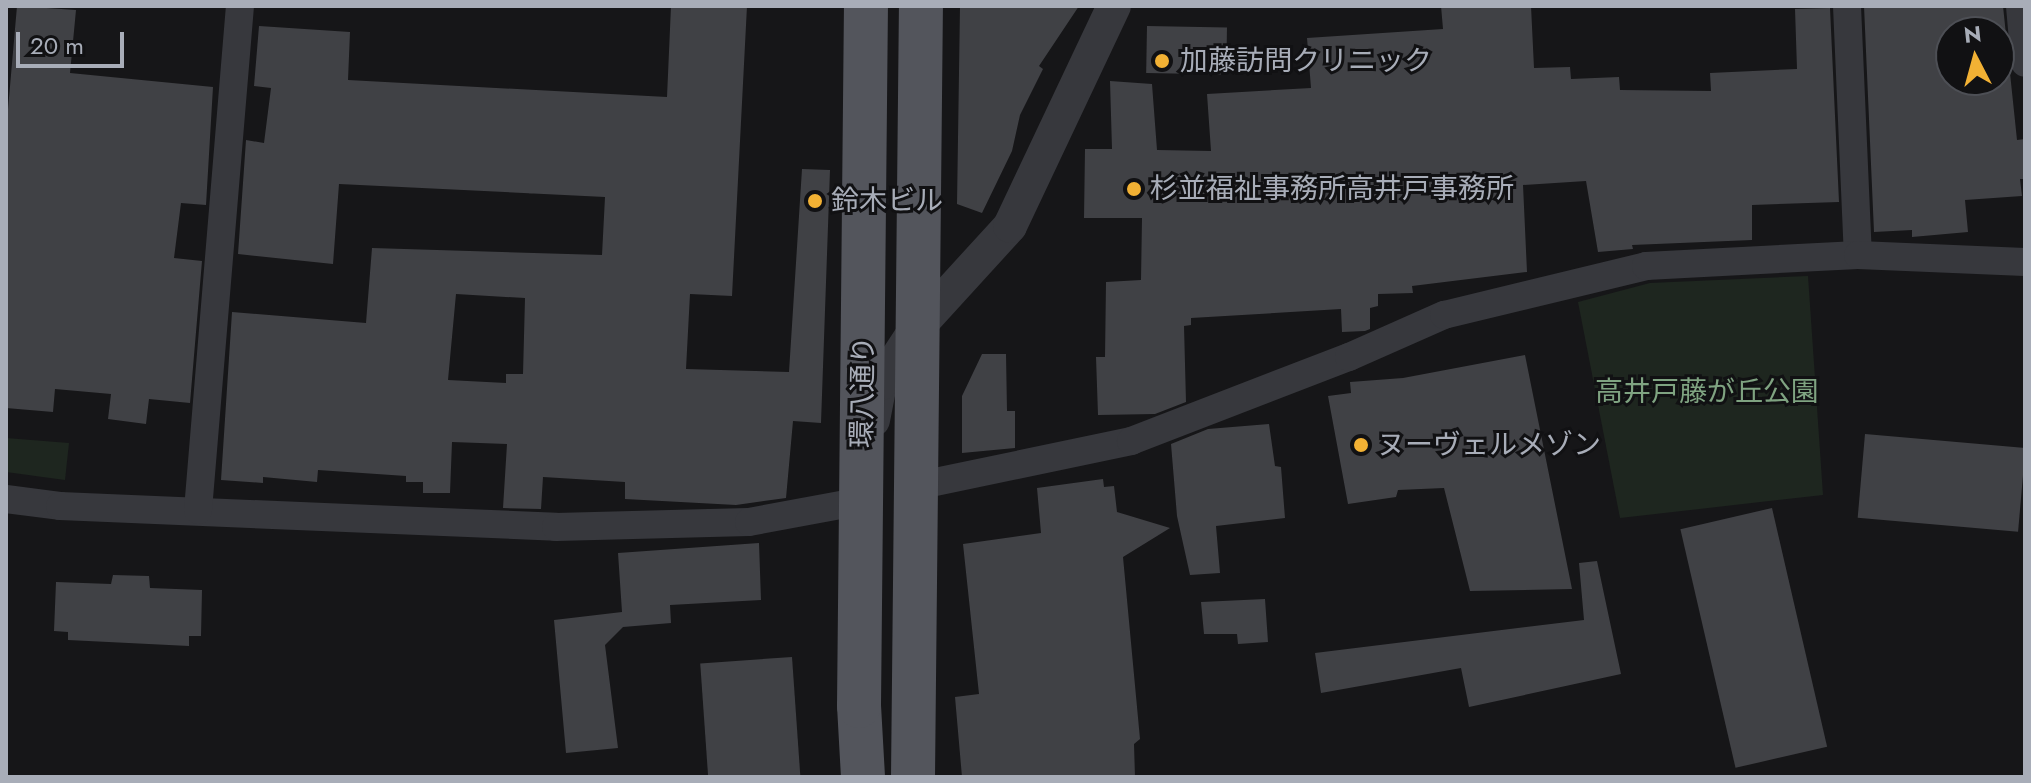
<!DOCTYPE html>
<html>
<head>
<meta charset="utf-8">
<style>
	body { margin:0 }
	#map { position:relative; width:2031px; height:783px; overflow:hidden; background:#161618; font-family:Jost,"Noto Sans JP",sans-serif }
	div>[style] { position:absolute }
	.green>* { inset:0; background:#1e261f }
	.building>* { inset:0; background:#404145; transform-origin:0 0 }
	.minor>* { height:28px; margin:-14px; padding:0 14px; transform-origin:14px; border-radius:14px; background:#37383d }
	.tertiary>* { height:34px; margin:-17px; padding:0 17px; transform-origin:17px; border-radius:17px; background:#37383d }
	.primary>* { height:44px; margin:-22px; padding:0 22px; transform-origin:22px; border-radius:22px; background:#53555c }
	.dots>* { width:22px; height:22px; translate:-50% -50%; box-sizing:border-box; border:4px solid #111113; border-radius:50% }
	span { translate:-50% -50%; white-space:nowrap; text-align:center; line-height:1.15; -webkit-text-stroke:6px #111113; paint-order:stroke }
	.poi-label { font-size:28px; color:#a8adb8 }
	.left { translate:0 -50%; text-align:left }
	.street-label { font-size:28px; color:#a8adb8 }
	.park-label { font-size:28px; color:#7fa381 }
	.frame { position:absolute; inset:0; border:8px solid #a8adb8; pointer-events:none }
	.north { position:absolute; left:1935px; top:16px; width:80px; height:80px; box-sizing:border-box; background:#111113; border:2px solid #4d4f55; border-radius:50%; rotate:354deg; font-size:22px; font-weight:700; line-height:32px; text-align:center; color:#a8adb8 }
	.north::after { content:''; display:block; margin:auto; width:28px; height:36px; background:#f2b134; clip-path:polygon(50% 0,100% 100%,50% 72%,0 100%) }
	.scale { position:absolute; left:16px; top:32px; width:108px; height:36px; box-sizing:border-box; border:4px solid #a8adb8; border-top:0; padding-left:10px; font-size:24px; line-height:28px; white-space:nowrap; color:#a8adb8; -webkit-text-stroke:6px #111113; paint-order:stroke }
</style>
</head>
<body>
<div id="map">
	<div class="green">
		<i style="clip-path:polygon(1808px 276px,1823px 495px,1620px 518px,1578px 302px,1650px 283px)"></i>
		<i style="clip-path:polygon(6px 438px,69px 443px,65px 480px,6px 472px)"></i>
	</div>
	<div class="building">
		<i style="clip-path:polygon(17px 6px,76px 10px,70px 73px,213px 87px,206px 205px,181px 203px,174px 258px,202px 261px,190px 403px,149px 399px,146px 424px,108px 419px,111px 394px,55px 389px,53px 412px,6px 408px,6px 132px)"></i>
		<i style="clip-path:polygon(evenodd,671px 6px,747px 6px,732px 296px,690px 294px,686px 369px,789px 372px,802px 169px,830px 170px,821px 423px,793px 421px,786px 498px,736px 505px,625px 499px,625px 482px,543px 477px,541px 509px,503px 508px,507px 444px,452px 442px,450px 493px,423px 493px,423px 482px,406px 482px,406px 476px,318px 470px,317px 482px,263px 477px,263px 483px,221px 480px,232px 312px,366px 323px,372px 248px,602px 255px,605px 197px,339px 184px,333px 264px,238px 254px,246px 140px,264px 143px,271px 88px,254px 86px,259px 26px,350px 32px,348px 80px,667px 97px,671px 6px,456px 294px,525px 298px,523px 374px,506px 374px,506px 383px,448px 380px,456px 294px)"></i>
		<i style="clip-path:polygon(960px 6px,1079px 6px,1039px 66px,1043px 69px,1020px 115px,1012px 151px,982px 213px,957px 204px)"></i>
		<i style="clip-path:polygon(1441px 6px,1531px 6px,1534px 68px,1570px 67px,1571px 79px,1619px 77px,1620px 90px,1711px 91px,1710px 73px,1797px 69px,1795px 9px,1830px 8px,1839px 202px,1752px 205px,1752px 240px,1632px 245px,1633px 249px,1598px 252px,1586px 181px,1523px 185px,1527px 272px,1412px 286px,1413px 293px,1378px 294px,1378px 306px,1370px 308px,1370px 329px,1365px 331px,1342px 332px,1341px 309px,1191px 318px,1191px 325px,1184px 326px,1186px 402px,1155px 414px,1098px 415px,1096px 357px,1105px 357px,1106px 282px,1141px 280px,1142px 218px,1084px 218px,1085px 149px,1112px 149px,1110px 81px,1152px 84px,1157px 150px,1211px 151px,1207px 94px,1311px 88px,1307px 38px,1443px 29px)"></i>
		<i style="clip-path:polygon(evenodd,1864px 6px,2003px 6px,2017px 140px,2025px 139px,2025px 179px,2020px 179px,2022px 196px,1965px 200px,1968px 232px,1912px 237px,1912px 230px,1874px 232px,1864px 6px,1951px 32px,1999px 32px,1999px 80px,1951px 80px,1951px 32px)"></i>
		<i style="left:1147px;top:26px;width:80px;height:47px;rotate:1deg"></i>
		<i style="clip-path:polygon(982px 354px,1006px 354px,1007px 411px,1015px 411px,1015px 448px,962px 453px,962px 396px)"></i>
		<i style="clip-path:polygon(1525px 355px,1572px 589px,1470px 591px,1444px 488px,1398px 490px,1396px 497px,1348px 504px,1328px 396px,1351px 393px,1350px 382px,1403px 378px)"></i>
		<i style="clip-path:polygon(1269px 424px,1275px 466px,1281px 467px,1285px 518px,1216px 526px,1220px 573px,1190px 575px,1177px 516px,1171px 444px,1208px 429px)"></i>
		<i style="left:1865px;top:434px;width:161px;height:84px;rotate:5deg"></i>
		<i style="clip-path:polygon(1103px 479px,1104px 487px,1114px 486px,1117px 512px,1170px 528px,1123px 557px,1140px 739px,1134px 744px,1135px 777px,962px 777px,955px 697px,979px 694px,963px 544px,1041px 533px,1037px 488px)"></i>
		<i style="left:1772px;top:508px;width:245px;height:94px;rotate:77deg"></i>
		<i style="clip-path:polygon(759px 543px,761px 600px,670px 605px,671px 623px,623px 627px,605px 645px,618px 748px,566px 753px,554px 620px,622px 612px,618px 553px)"></i>
		<i style="clip-path:polygon(1597px 561px,1621px 674px,1469px 707px,1461px 668px,1321px 693px,1315px 653px,1584px 620px,1579px 563px)"></i>
		<i style="clip-path:polygon(113px 575px,149px 576px,150px 588px,202px 590px,201px 636px,189px 636px,189px 646px,68px 640px,68px 632px,54px 631px,56px 582px,111px 584px)"></i>
		<i style="clip-path:polygon(1265px 599px,1268px 642px,1238px 644px,1237px 634px,1204px 634px,1201px 602px)"></i>
		<i style="left:792px;top:657px;width:120px;height:92px;rotate:86deg"></i>
	</div>
	<div class="minor">
		<i style="left:1847px;top:6px;width:249px;rotate:87.5deg"></i>
		<i style="left:2020px;top:6px;width:57px;rotate:85deg"></i>
		<i style="left:916px;top:486px;width:220px;rotate:-11.8deg"></i>
		<i style="left:1131px;top:441px;width:234px;rotate:-21.1deg"></i>
		<i style="left:1349px;top:357px;width:104px;rotate:-23.9deg"></i>
		<i style="left:1444px;top:315px;width:208px;rotate:-13.6deg"></i>
		<i style="left:1646px;top:266px;width:212px;rotate:-3deg"></i>
		<i style="left:1858px;top:255px;width:167px;rotate:2.4deg"></i>
		<i style="left:6px;top:499px;width:54px;rotate:7.4deg"></i>
		<i style="left:60px;top:506px;width:496px;rotate:2.4deg"></i>
		<i style="left:556px;top:527px;width:193px;rotate:-1.5deg"></i>
		<i style="left:749px;top:522px;width:115px;rotate:-10.5deg"></i>
		<i style="left:198px;top:510px;width:506px;rotate:-85.24deg"></i>
	</div>
	<div class="tertiary">
		<i style="left:873px;top:420px;width:37px;rotate:-79deg"></i>
		<i style="left:880px;top:384px;width:66px;rotate:-56.8deg"></i>
		<i style="left:916px;top:329px;width:139px;rotate:-47.6deg"></i>
		<i style="left:1010px;top:226px;width:243px;rotate:-64.7deg"></i>
	</div>
	<div class="primary">
		<i style="left:863px;top:777px;width:71px;rotate:-93.2deg"></i>
		<i style="left:859px;top:706px;width:700px;rotate:-89.43deg"></i>
		<i style="left:913px;top:777px;width:771px;rotate:-89.41deg"></i>
	</div>
	<div class="dots">
		<i style="left:1162px;top:61px;background:#f2b134"></i>
		<i style="left:1134px;top:189px;background:#f2b134"></i>
		<i style="left:815px;top:201px;background:#f2b134"></i>
		<i style="left:1361px;top:445px;background:#f2b134"></i>
	</div>
	<div class="poi-label">
		<span class="left" style="left:1180px;top:61px">加藤訪問クリニック</span>
		<span class="left" style="left:1150px;top:189px">杉並福祉事務所高井戸事務所</span>
		<span class="left" style="left:831px;top:201px">鈴木ビル</span>
		<span class="left" style="left:1377px;top:445px">ヌーヴェルメゾン</span>
	</div>
	<div class="street-label">
		<span style="left:863px;top:392px;rotate:-89deg">環八通り</span>
	</div>
	<div class="park-label">
		<span style="left:1707px;top:392px">高井戸藤が丘公園</span>
	</div>
	<div class="frame"></div>
	<div class="north">N</div>
	<div class="scale">20 m</div>
</div>
</body>
</html>
